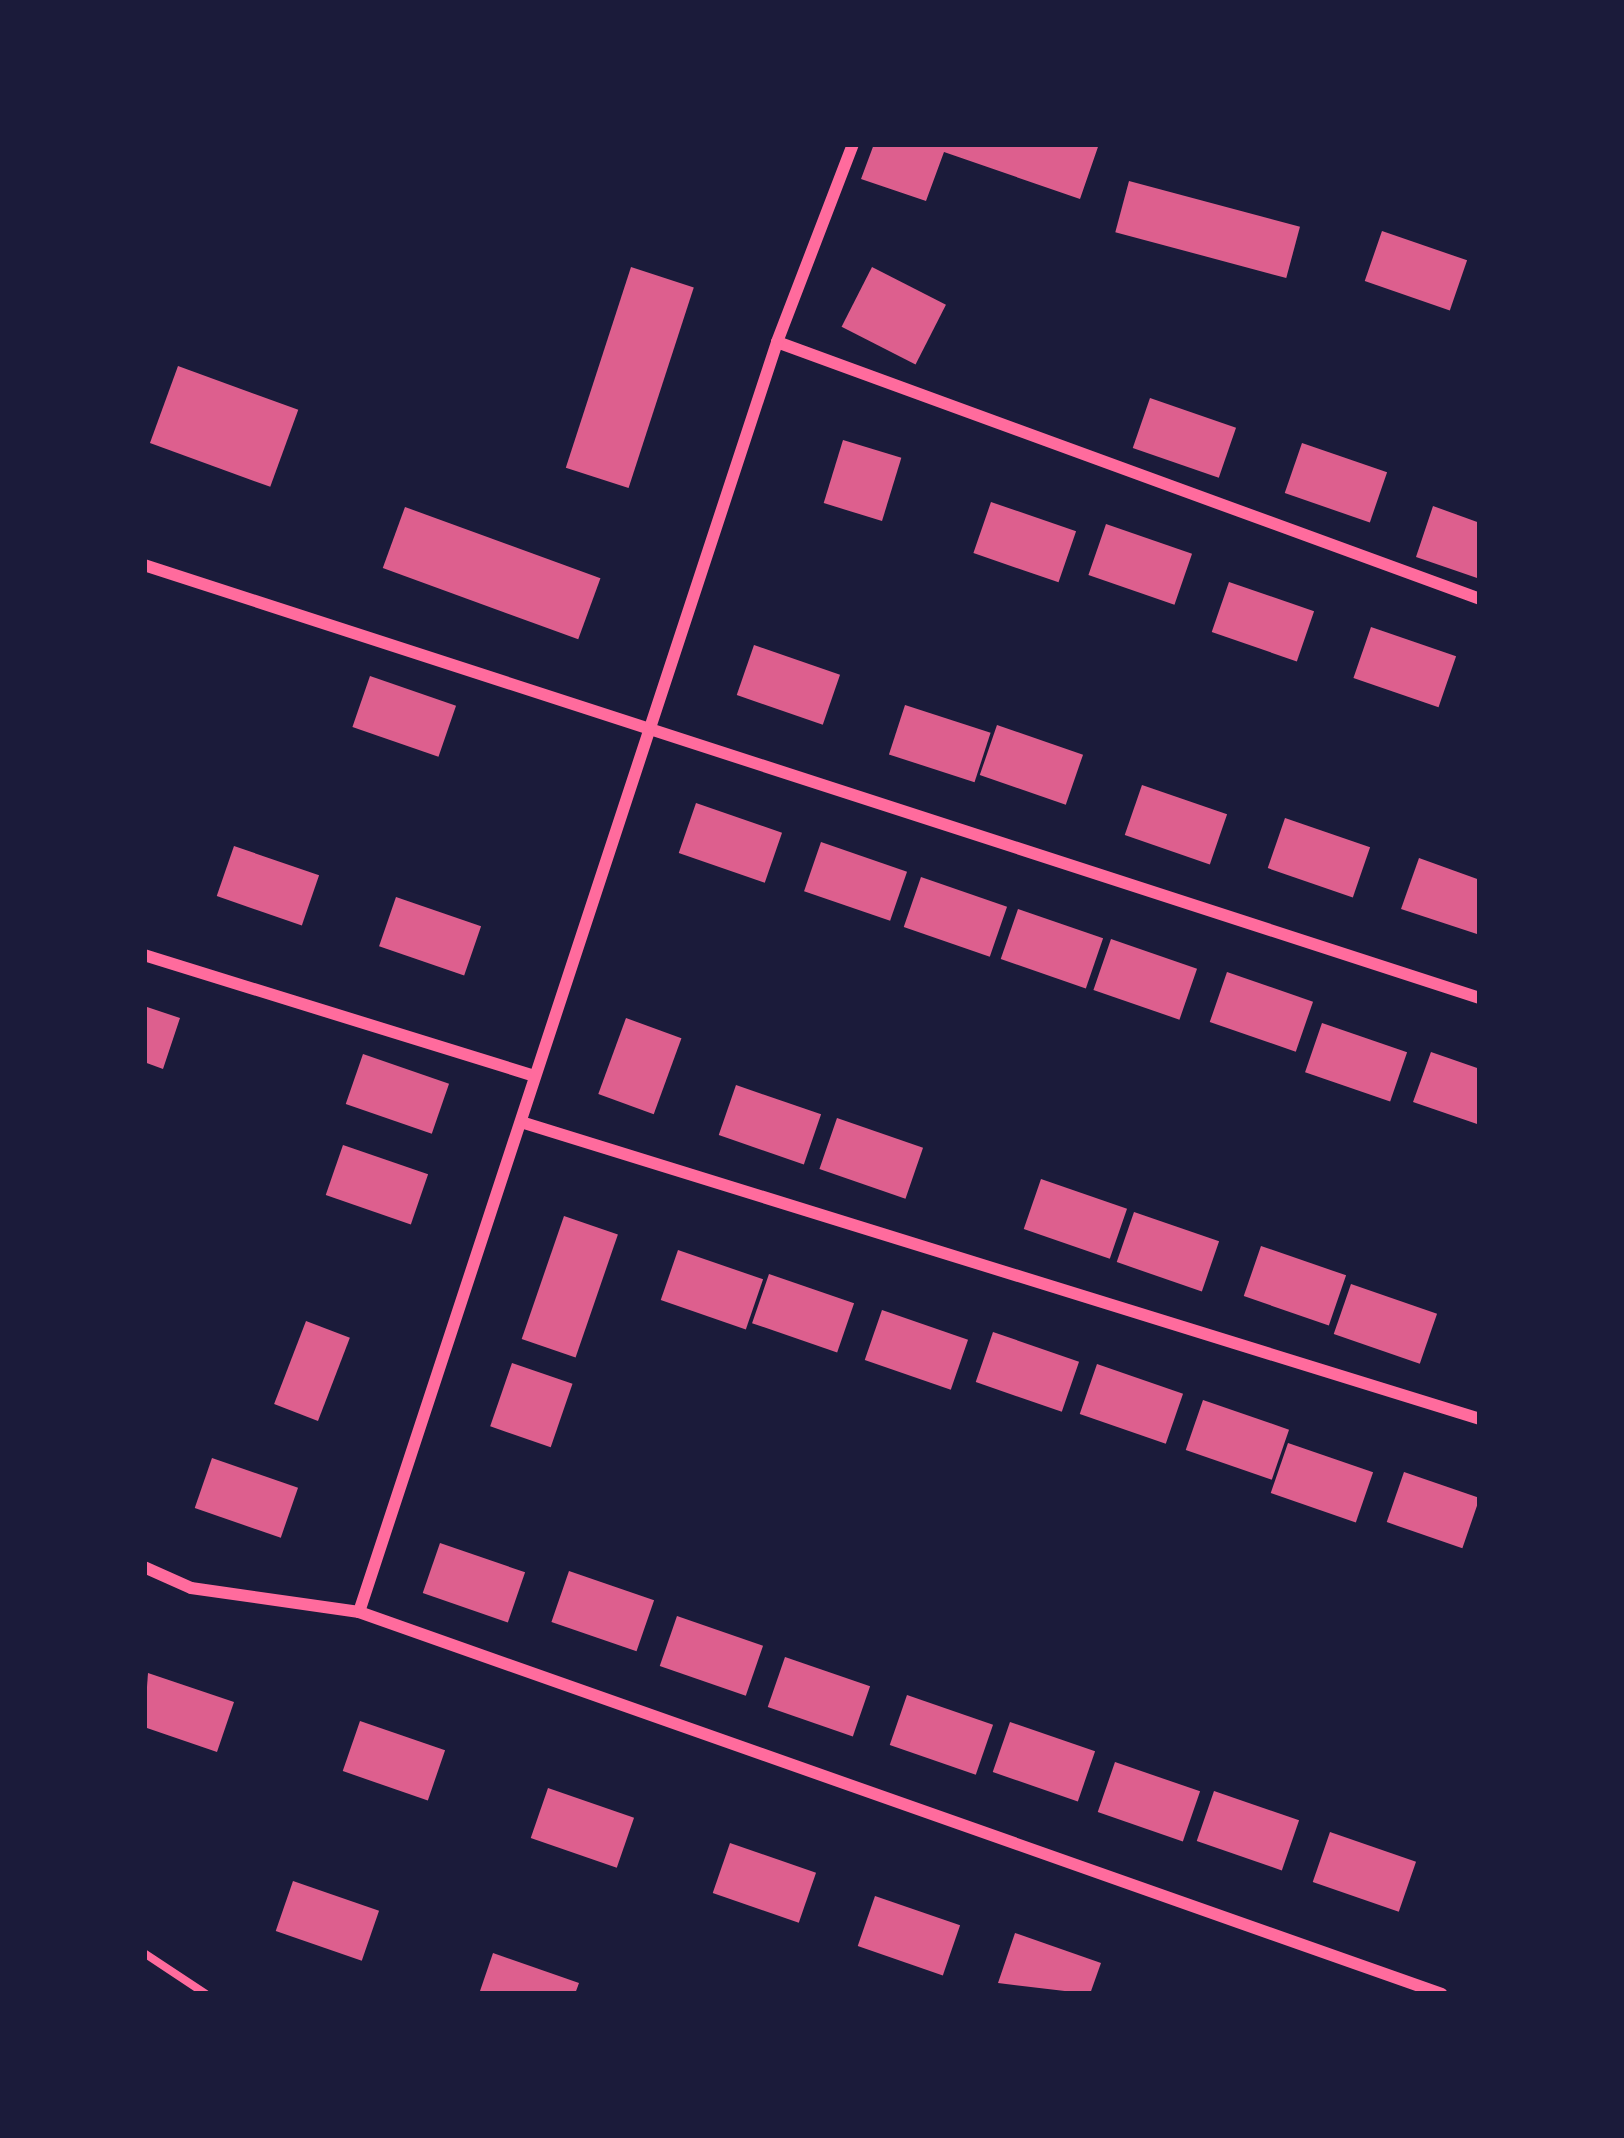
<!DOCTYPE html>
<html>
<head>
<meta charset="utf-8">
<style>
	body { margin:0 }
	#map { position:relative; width:1624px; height:2138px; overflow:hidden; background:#1b1b3a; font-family:"Exo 2",sans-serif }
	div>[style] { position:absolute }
	.building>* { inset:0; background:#dd5f8e; transform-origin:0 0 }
	.service>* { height:8px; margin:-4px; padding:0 4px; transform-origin:4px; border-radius:4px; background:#ff6b9d }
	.minor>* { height:12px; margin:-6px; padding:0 6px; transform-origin:6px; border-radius:6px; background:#ff6b9d }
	span { translate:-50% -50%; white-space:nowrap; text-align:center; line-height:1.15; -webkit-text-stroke:9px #1b1b3a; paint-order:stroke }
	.frame { position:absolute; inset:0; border:147px solid #1b1b3a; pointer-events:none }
</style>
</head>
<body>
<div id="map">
	<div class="building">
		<i style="clip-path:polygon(874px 144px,1099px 144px,1080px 199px,944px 152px,926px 201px,861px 179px)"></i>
		<i style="left:1129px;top:181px;width:177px;height:53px;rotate:15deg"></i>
		<i style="left:1382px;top:231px;width:90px;height:53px;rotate:19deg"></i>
		<i style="left:631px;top:267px;width:66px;height:211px;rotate:18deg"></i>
		<i style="left:872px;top:267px;width:83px;height:67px;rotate:27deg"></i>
		<i style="left:178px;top:366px;width:128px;height:82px;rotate:20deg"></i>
		<i style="left:1150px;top:398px;width:91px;height:53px;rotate:19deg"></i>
		<i style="left:843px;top:440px;width:61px;height:66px;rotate:17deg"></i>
		<i style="left:1302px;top:443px;width:90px;height:53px;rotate:19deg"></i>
		<i style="left:991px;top:502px;width:90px;height:54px;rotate:19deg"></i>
		<i style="clip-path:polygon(1433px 506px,1480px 523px,1480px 579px,1416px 557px)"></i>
		<i style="left:405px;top:507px;width:208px;height:65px;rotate:20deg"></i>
		<i style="left:1106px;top:524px;width:91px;height:54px;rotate:19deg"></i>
		<i style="left:1229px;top:582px;width:90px;height:53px;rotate:19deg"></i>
		<i style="left:1371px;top:627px;width:90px;height:54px;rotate:19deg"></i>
		<i style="left:754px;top:645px;width:91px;height:53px;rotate:19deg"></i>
		<i style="left:370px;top:676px;width:91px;height:54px;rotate:19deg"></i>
		<i style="left:905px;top:705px;width:90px;height:52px;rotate:18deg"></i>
		<i style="left:997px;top:725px;width:91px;height:53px;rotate:19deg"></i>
		<i style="left:1142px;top:785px;width:90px;height:53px;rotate:19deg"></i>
		<i style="left:696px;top:803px;width:91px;height:53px;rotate:19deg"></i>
		<i style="left:1285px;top:818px;width:90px;height:53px;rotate:19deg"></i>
		<i style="left:821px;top:842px;width:91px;height:52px;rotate:19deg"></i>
		<i style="left:234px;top:846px;width:90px;height:53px;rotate:19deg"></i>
		<i style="clip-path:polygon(1419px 858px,1480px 880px,1480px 935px,1401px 909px)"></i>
		<i style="left:921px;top:877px;width:91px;height:53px;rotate:19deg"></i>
		<i style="left:396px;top:897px;width:90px;height:52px;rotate:19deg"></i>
		<i style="left:1018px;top:909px;width:90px;height:53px;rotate:19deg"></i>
		<i style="left:1111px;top:939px;width:91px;height:54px;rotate:19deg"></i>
		<i style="left:1227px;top:972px;width:91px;height:53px;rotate:19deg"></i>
		<i style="clip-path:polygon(144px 1006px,180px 1018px,163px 1069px,144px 1062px)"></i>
		<i style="left:626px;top:1018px;width:59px;height:81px;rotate:20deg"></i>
		<i style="left:1322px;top:1023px;width:90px;height:52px;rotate:19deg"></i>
		<i style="clip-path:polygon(1431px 1052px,1480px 1069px,1480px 1125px,1413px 1102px)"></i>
		<i style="left:363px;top:1054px;width:91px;height:53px;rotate:19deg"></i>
		<i style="left:736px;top:1085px;width:90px;height:53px;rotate:19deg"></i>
		<i style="left:837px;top:1118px;width:91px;height:54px;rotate:19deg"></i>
		<i style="left:343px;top:1145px;width:90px;height:53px;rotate:19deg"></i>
		<i style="left:1041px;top:1179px;width:91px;height:53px;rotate:19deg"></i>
		<i style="left:1134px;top:1212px;width:90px;height:53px;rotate:19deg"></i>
		<i style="left:564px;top:1216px;width:57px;height:130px;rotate:19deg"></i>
		<i style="left:1261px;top:1246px;width:90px;height:53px;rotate:19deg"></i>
		<i style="left:678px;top:1250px;width:90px;height:53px;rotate:19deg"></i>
		<i style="left:769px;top:1274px;width:90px;height:52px;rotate:19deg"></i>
		<i style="left:1351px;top:1284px;width:91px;height:53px;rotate:19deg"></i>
		<i style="left:882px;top:1310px;width:91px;height:53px;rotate:19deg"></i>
		<i style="left:306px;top:1321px;width:47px;height:89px;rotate:21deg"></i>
		<i style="left:993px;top:1332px;width:91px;height:53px;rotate:19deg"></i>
		<i style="left:512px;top:1363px;width:64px;height:67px;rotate:19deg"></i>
		<i style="left:1097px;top:1364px;width:91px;height:53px;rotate:19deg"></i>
		<i style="left:1203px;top:1400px;width:91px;height:53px;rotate:19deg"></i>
		<i style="left:1288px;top:1443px;width:90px;height:53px;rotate:19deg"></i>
		<i style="left:212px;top:1458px;width:91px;height:53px;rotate:19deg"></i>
		<i style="left:1404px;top:1472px;width:80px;height:53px;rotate:19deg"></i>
		<i style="left:440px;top:1543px;width:90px;height:53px;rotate:19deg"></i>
		<i style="left:569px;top:1571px;width:90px;height:54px;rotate:19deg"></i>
		<i style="left:677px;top:1616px;width:91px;height:53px;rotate:19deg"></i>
		<i style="left:785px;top:1657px;width:90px;height:53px;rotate:19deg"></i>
		<i style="clip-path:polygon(148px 1673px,234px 1702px,217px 1752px,144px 1727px)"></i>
		<i style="left:907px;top:1695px;width:91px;height:53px;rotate:19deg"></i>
		<i style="left:360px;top:1721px;width:90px;height:53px;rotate:19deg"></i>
		<i style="left:1010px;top:1722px;width:90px;height:53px;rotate:19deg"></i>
		<i style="left:1115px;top:1762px;width:90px;height:53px;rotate:19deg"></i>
		<i style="left:548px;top:1788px;width:91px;height:53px;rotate:19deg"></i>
		<i style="left:1214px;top:1791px;width:90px;height:53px;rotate:19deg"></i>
		<i style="left:1330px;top:1832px;width:91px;height:53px;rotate:19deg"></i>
		<i style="left:730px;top:1843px;width:91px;height:53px;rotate:19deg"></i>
		<i style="left:293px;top:1881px;width:91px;height:53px;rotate:19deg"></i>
		<i style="left:875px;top:1896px;width:90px;height:53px;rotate:19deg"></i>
		<i style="clip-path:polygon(1015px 1933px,1101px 1963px,1090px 1994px,998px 1983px)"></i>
		<i style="clip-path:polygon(493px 1953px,579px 1983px,575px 1994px,479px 1994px)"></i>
	</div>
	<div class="service">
		<i style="left:144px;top:1953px;width:74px;rotate:33.5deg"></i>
	</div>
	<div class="minor">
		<i style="left:777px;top:342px;width:749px;rotate:20.08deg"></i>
		<i style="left:144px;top:565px;width:1404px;rotate:17.96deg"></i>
		<i style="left:144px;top:955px;width:408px;rotate:17.2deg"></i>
		<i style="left:521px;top:1122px;width:1004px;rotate:17.21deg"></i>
		<i style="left:144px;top:1567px;width:51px;rotate:24.1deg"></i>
		<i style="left:191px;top:1588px;width:170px;rotate:8.1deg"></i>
		<i style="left:359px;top:1612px;width:1148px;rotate:19.43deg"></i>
		<i style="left:359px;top:1612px;width:1337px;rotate:-71.78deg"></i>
		<i style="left:777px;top:342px;width:212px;rotate:-69deg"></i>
	</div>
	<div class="frame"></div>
</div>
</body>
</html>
